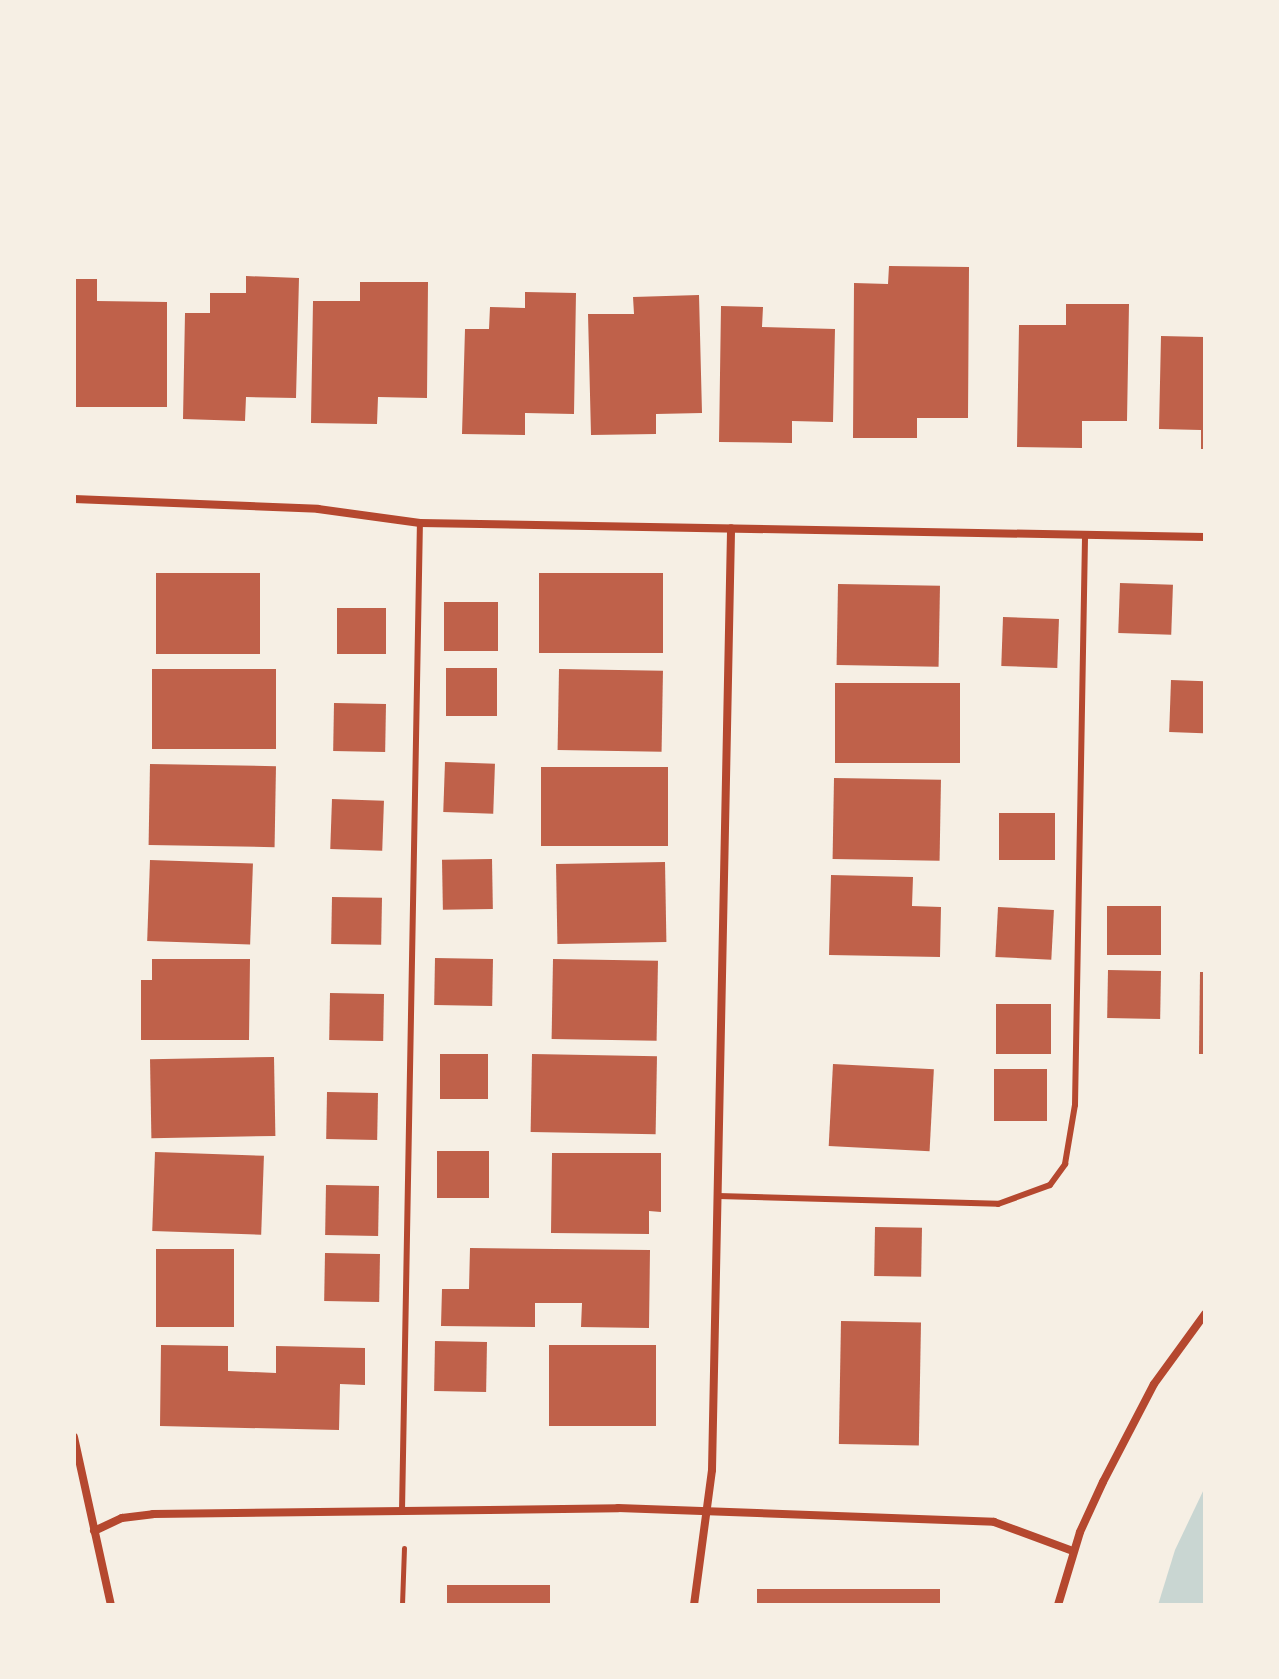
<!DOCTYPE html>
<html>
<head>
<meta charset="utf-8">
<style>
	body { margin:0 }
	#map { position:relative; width:1279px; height:1679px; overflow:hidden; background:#f6efe4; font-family:Poppins,sans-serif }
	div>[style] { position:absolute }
	.water>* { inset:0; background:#c9d6d2 }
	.building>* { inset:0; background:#bf614a; transform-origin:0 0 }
	.path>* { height:5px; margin:-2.5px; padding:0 2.5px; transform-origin:2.5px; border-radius:2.5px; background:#b5482f }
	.service>* { height:6px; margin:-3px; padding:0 3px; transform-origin:3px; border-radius:3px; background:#b5482f }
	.minor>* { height:8px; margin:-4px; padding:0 4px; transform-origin:4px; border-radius:4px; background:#b5482f }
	span { translate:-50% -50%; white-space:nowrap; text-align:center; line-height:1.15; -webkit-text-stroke:6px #f6efe4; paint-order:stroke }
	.frame { position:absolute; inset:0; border:76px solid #f6efe4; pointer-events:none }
</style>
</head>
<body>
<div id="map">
	<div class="water">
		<i style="clip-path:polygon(1205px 1487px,1205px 1605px,1158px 1605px,1175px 1550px)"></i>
	</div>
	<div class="building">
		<i style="clip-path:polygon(889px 266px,969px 267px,968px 418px,917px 418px,917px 438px,853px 438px,854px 283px,888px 284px)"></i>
		<i style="clip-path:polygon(246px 276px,299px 278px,296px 398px,246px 397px,245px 421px,183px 419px,185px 313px,210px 313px,210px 293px,246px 293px)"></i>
		<i style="clip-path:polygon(74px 279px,97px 279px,97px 301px,167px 302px,167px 407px,74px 407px)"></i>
		<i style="clip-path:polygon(360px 282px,428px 282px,427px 398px,378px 397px,377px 424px,311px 423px,313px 301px,360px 301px)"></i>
		<i style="clip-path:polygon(525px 292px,576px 293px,574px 414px,525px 413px,525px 435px,462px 434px,465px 329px,489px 329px,490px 307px,525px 308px)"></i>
		<i style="clip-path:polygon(699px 295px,702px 413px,656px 414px,656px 434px,591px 435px,588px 314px,634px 314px,633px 297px)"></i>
		<i style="clip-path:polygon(1066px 304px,1129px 304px,1127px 421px,1082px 421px,1082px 448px,1017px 447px,1019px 325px,1066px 325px)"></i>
		<i style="clip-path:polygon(721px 306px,763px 307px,762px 327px,835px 329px,833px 422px,792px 421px,792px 443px,719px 442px)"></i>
		<i style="clip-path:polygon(1161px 336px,1205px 337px,1205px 449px,1201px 449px,1201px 430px,1159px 429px)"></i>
		<i style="left:156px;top:573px;width:104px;height:81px"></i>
		<i style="left:539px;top:573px;width:124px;height:80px"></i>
		<i style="left:1120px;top:583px;width:53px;height:50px;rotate:2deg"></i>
		<i style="left:838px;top:584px;width:102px;height:81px;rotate:1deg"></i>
		<i style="left:444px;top:602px;width:54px;height:49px"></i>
		<i style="left:337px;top:608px;width:49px;height:46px"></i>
		<i style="left:1003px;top:617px;width:56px;height:49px;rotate:2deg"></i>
		<i style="left:446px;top:668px;width:51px;height:48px"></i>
		<i style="left:152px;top:669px;width:124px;height:80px"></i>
		<i style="left:559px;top:669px;width:104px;height:81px;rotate:1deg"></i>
		<i style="left:1171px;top:680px;width:34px;height:52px;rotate:2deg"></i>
		<i style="left:835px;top:683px;width:125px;height:80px"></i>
		<i style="left:334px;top:703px;width:52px;height:48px;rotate:1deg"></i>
		<i style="left:445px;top:762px;width:50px;height:50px;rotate:2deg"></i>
		<i style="left:150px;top:764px;width:126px;height:81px;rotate:1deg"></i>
		<i style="left:541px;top:767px;width:127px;height:79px"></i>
		<i style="left:834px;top:778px;width:107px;height:81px;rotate:1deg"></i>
		<i style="left:332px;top:799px;width:52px;height:50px;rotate:2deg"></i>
		<i style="left:999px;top:813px;width:56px;height:47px"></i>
		<i style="left:492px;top:859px;width:50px;height:50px;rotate:89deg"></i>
		<i style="left:150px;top:860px;width:103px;height:81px;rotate:2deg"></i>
		<i style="left:665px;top:862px;width:80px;height:109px;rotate:89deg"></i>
		<i style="clip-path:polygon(831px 875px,913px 877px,912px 906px,941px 907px,940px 957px,829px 955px)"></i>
		<i style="left:332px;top:897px;width:50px;height:47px;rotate:1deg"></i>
		<i style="left:1107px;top:906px;width:54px;height:49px"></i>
		<i style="left:998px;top:907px;width:56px;height:50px;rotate:3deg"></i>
		<i style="left:435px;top:958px;width:58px;height:47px;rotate:1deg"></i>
		<i style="clip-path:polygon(152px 959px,250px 959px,249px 1040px,141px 1040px,141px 980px,152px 980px)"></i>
		<i style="left:553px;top:959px;width:105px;height:80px;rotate:1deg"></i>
		<i style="left:1108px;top:970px;width:53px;height:48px;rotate:1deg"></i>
		<i style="clip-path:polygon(1200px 972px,1205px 972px,1205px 1054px,1199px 1054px)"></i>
		<i style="left:330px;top:993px;width:54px;height:47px;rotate:1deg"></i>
		<i style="left:996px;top:1004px;width:55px;height:50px"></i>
		<i style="left:440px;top:1054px;width:48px;height:45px"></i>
		<i style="left:532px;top:1054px;width:125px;height:78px;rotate:1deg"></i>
		<i style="left:274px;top:1057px;width:79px;height:124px;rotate:89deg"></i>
		<i style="left:833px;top:1064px;width:101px;height:82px;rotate:3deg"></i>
		<i style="left:994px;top:1069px;width:53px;height:52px"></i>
		<i style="left:327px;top:1092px;width:51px;height:47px;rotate:1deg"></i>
		<i style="left:437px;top:1151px;width:52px;height:47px"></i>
		<i style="left:155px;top:1152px;width:109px;height:79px;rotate:2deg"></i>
		<i style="clip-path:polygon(552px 1153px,661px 1153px,661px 1212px,649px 1211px,649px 1234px,551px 1233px)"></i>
		<i style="left:326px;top:1185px;width:53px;height:50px;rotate:1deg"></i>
		<i style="left:875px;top:1227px;width:47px;height:49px;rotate:1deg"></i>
		<i style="clip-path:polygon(470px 1248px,650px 1250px,649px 1328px,581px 1327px,582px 1303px,535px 1303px,535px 1327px,441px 1326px,442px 1289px,469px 1289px)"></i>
		<i style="left:156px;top:1249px;width:78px;height:78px"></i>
		<i style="left:325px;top:1253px;width:55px;height:48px;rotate:1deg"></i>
		<i style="left:841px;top:1321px;width:80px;height:123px;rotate:1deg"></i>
		<i style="left:435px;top:1341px;width:52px;height:50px;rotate:1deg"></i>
		<i style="clip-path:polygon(161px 1345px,228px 1346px,228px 1371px,276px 1373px,276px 1346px,365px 1348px,365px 1385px,340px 1384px,339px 1430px,160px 1426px)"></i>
		<i style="left:549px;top:1345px;width:107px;height:81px"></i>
		<i style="left:550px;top:1585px;width:20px;height:103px;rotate:90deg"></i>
		<i style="left:757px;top:1589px;width:183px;height:16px"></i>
	</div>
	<div class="path">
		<i style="left:402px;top:1605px;width:57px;rotate:-88deg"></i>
	</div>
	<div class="service">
		<i style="left:718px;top:1196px;width:280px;rotate:1.6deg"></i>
		<i style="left:998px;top:1204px;width:55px;rotate:-20.1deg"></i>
		<i style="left:1050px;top:1185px;width:26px;rotate:-54deg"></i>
		<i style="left:1065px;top:1164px;width:60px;rotate:-80.4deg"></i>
		<i style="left:1075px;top:1105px;width:570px;rotate:-88.99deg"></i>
		<i style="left:402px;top:1511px;width:988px;rotate:-88.96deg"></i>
	</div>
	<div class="minor">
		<i style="left:74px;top:499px;width:244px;rotate:2.3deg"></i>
		<i style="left:318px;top:509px;width:103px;rotate:7.8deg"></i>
		<i style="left:420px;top:523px;width:785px;rotate:1.02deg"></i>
		<i style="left:74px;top:1437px;width:172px;rotate:77.6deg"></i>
		<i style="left:94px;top:1531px;width:31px;rotate:-25deg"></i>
		<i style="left:122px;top:1518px;width:31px;rotate:-7deg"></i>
		<i style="left:153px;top:1514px;width:465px;rotate:-0.7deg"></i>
		<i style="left:618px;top:1508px;width:376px;rotate:2.1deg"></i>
		<i style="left:994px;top:1522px;width:84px;rotate:20.2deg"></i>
		<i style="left:694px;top:1605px;width:136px;rotate:-82.4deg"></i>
		<i style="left:712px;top:1470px;width:942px;rotate:-88.84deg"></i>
		<i style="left:1058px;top:1605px;width:76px;rotate:-73.2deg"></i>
		<i style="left:1080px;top:1532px;width:55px;rotate:-65.3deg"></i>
		<i style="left:1103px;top:1482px;width:110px;rotate:-62.5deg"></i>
		<i style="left:1154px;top:1384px;width:87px;rotate:-53.9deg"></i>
	</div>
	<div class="frame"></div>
</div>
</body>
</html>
